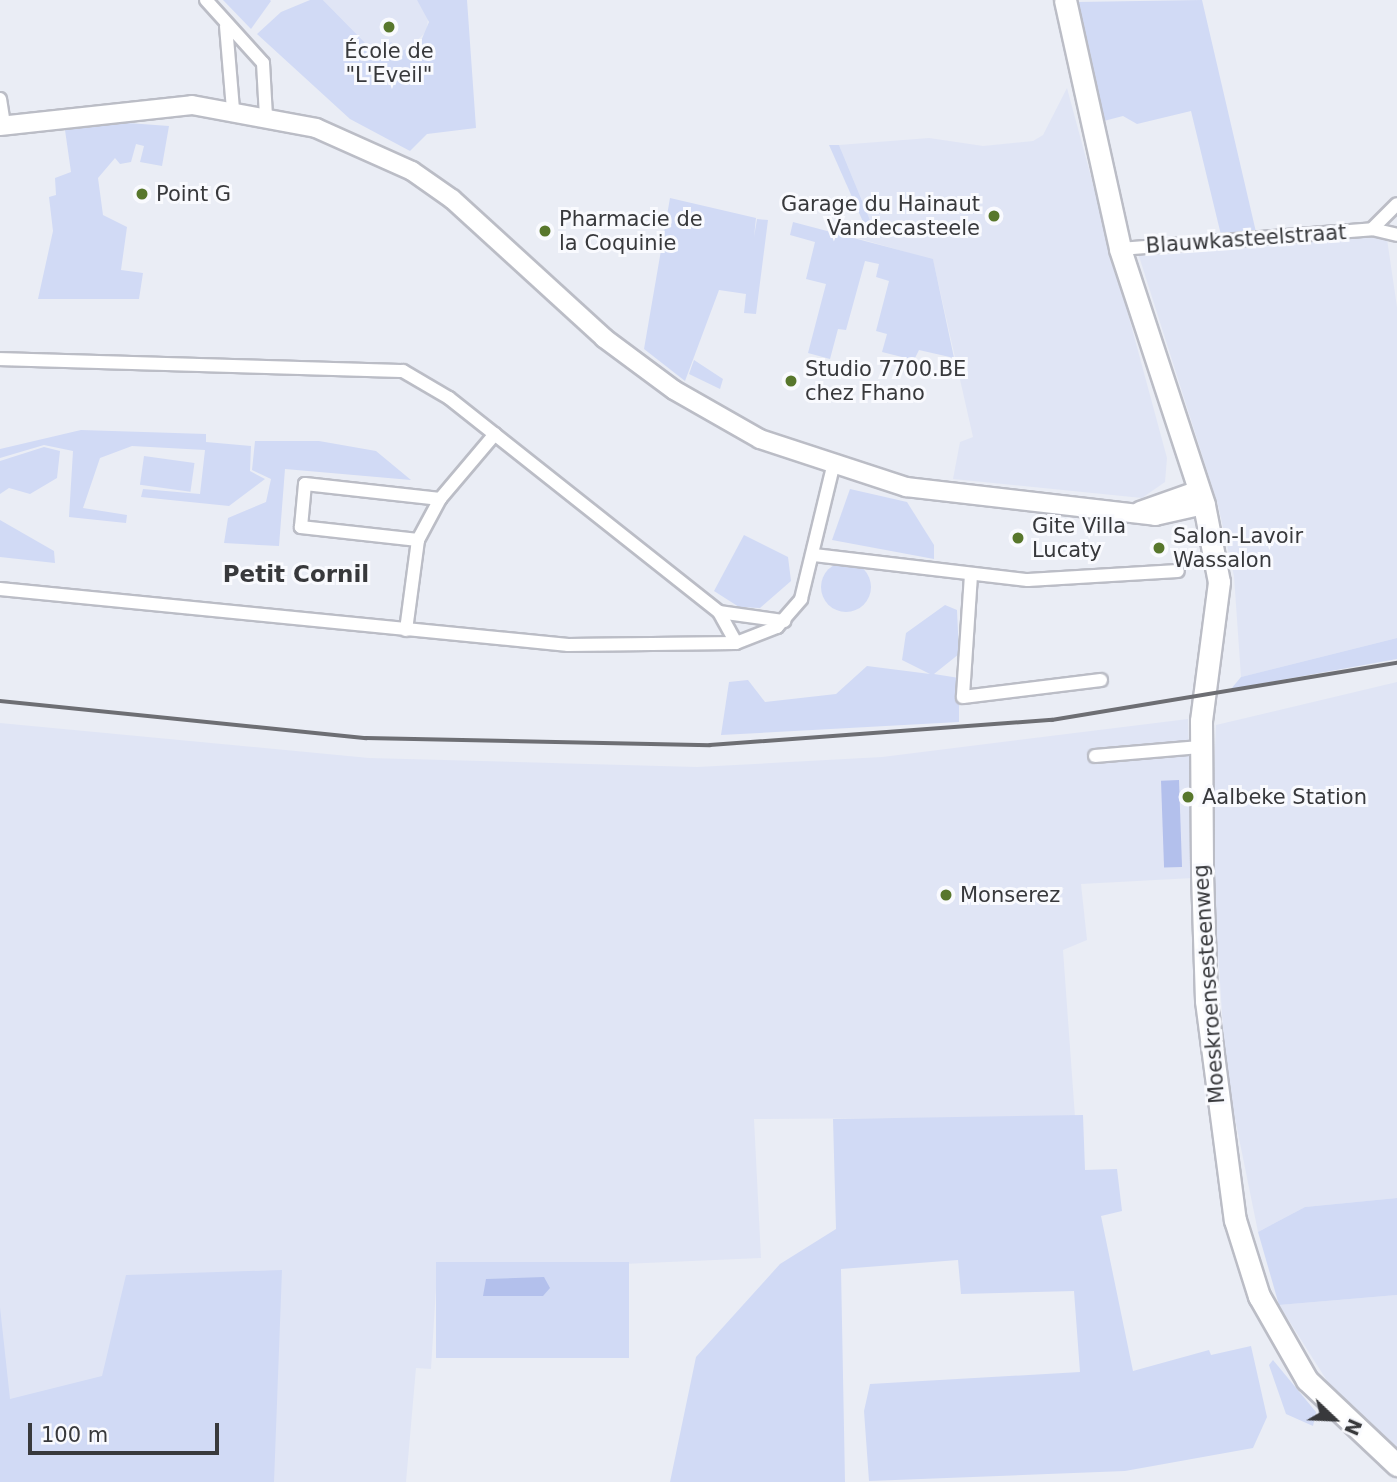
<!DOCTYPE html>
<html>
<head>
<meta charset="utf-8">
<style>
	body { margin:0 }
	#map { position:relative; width:1397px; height:1482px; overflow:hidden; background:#eaedf5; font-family:"DejaVu Sans",sans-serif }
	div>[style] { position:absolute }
	.built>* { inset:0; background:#e0e5f5 }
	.green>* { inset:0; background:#d1daf5; transform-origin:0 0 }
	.round { border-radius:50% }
	.water>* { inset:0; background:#b3c0ec; transform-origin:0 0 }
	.roads { filter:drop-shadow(2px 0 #bbbdc6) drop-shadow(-2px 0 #bbbdc6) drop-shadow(0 2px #bbbdc6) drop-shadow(0 -2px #bbbdc6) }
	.street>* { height:12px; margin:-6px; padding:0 6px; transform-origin:6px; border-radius:6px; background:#fff }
	.secondary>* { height:18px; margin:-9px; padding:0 9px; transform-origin:9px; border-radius:9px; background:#fff }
	.primary>* { height:21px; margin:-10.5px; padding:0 10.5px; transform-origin:10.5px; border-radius:10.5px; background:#fff }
	.rail>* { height:3.5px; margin:-1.75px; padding:0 1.75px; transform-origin:1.75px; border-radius:1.75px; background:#6d6e73 }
	.dots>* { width:19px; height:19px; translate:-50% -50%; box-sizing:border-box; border:4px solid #f9fafe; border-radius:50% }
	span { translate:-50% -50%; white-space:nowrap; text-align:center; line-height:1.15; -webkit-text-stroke:6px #f9fafe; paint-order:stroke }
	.poi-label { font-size:21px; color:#38393c }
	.left { translate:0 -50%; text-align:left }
	.right { translate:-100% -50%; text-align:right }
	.street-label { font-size:21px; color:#38393c }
	.neighbourhood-label { font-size:23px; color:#38393c; font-weight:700 }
	.north { position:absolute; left:1299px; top:1384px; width:70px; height:70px; -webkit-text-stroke:5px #f9fafe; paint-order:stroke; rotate:113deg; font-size:19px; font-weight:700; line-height:28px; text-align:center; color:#38393c }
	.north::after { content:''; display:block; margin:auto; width:24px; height:32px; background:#38393c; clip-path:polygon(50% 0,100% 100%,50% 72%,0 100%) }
	.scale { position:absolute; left:28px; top:1423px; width:191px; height:32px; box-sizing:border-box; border:4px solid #38393c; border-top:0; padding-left:9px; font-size:21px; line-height:24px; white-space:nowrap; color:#38393c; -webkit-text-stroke:5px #f9fafe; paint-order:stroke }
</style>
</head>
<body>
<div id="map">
	<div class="built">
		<i style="clip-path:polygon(323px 0,417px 0,428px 16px,427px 31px,406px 51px,377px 55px)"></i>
		<i style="clip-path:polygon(1067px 88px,1167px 458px,1165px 482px,1142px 498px,953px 479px,960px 442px,973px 437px,933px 260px,847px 235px,870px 220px,839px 145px,929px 138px,983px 146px,1033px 141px,1043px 135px)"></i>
		<i style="clip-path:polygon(1361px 237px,1387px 239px,1397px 307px,1397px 638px,1241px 677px,1234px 576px,1218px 505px,1138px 253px)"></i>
		<i style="clip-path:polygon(1397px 682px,1397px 1198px,1305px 1207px,1258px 1232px,1226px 1074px,1211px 844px,1216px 725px)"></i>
		<i style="clip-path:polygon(1188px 719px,1193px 878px,1081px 884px,1087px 940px,1063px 950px,1075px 1117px,754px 1119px,761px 1258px,437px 1272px,431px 1369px,416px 1368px,406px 1482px,0 1482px,0 723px,369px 758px,697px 767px,882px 757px)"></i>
		<i style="clip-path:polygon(1397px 1295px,1397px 1451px,1336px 1395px,1279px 1305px)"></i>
	</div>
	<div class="green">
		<i style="clip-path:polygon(223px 0,270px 0,271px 1px,251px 29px)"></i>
		<i style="clip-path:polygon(310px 0,323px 0,377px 55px,391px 42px,402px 51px,421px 41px,429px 22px,417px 0,467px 0,476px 128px,427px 134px,410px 151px,350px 119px,257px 34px,281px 12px)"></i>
		<i style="clip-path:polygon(1202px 0,1256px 232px,1221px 235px,1191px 111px,1137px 124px,1123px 116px,1100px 122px,1077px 2px)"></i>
		<i style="clip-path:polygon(114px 122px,169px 126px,162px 166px,140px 162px,144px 146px,136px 144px,131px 162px,120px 164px,115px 158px,98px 178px,103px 215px,127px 227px,121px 270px,143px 273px,139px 299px,38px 299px,53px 231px,49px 197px,56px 195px,55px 178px,71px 172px,65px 130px)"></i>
		<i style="clip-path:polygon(829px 145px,839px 145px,870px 220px,864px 224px)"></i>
		<i style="clip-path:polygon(670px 198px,756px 218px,754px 237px,757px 219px,768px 220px,756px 314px,744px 313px,746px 294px,719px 290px,685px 381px,644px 349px)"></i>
		<i style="clip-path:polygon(793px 222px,933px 259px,954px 358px,919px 350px,914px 360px,882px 352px,887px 334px,876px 331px,889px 281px,876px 277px,879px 264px,865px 261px,846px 330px,838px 329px,830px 359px,808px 353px,826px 284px,806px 279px,815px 242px,790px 235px)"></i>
		<i style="clip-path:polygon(694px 360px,723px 379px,720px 389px,689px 374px)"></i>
		<i style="clip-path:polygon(81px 430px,206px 434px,206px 442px,251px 446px,250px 471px,265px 479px,229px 506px,141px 497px,143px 489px,200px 494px,205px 450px,132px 446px,100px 458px,83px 508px,127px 515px,126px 523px,69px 517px,73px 451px,44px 445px,0 458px,0 449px)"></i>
		<i style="clip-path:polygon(255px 441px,319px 441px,376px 451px,411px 480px,285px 469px,279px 546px,224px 543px,228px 518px,266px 502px,271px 479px,252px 470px)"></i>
		<i style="clip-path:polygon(44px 447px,60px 451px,57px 478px,30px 494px,9px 488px,0 494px,0 461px)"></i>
		<i style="left:144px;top:456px;width:51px;height:29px;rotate:8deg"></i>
		<i style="clip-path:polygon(850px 489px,907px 502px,934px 545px,934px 559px,832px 540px)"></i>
		<i style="clip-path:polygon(0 520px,54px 551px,55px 563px,0 557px)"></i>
		<i style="clip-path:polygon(744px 535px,788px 557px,791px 581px,760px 608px,739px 607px,714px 591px)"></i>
		<i class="round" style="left:821px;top:562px;width:50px;height:50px"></i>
		<i style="clip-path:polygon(945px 605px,957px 610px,959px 654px,934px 674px,959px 678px,959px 722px,721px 735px,729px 682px,748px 680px,765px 702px,836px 694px,867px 666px,930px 674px,902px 660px,906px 633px)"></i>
		<i style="clip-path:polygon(1397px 638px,1397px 659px,1231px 689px,1241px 677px)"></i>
		<i style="clip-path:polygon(1083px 1115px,1085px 1170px,1117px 1169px,1122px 1211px,1101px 1216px,1133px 1371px,1209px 1350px,1211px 1355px,1251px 1346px,1267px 1417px,1253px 1448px,1125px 1471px,869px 1481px,864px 1411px,870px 1384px,1080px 1372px,1074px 1291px,961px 1294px,958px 1260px,841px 1269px,845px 1482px,670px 1482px,696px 1357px,780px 1264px,836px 1229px,833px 1119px)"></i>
		<i style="clip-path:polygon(1397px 1198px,1397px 1295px,1279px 1305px,1258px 1232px,1305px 1207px)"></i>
		<i style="left:629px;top:1262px;width:96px;height:193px;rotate:90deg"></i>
		<i style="clip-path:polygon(282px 1270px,274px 1482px,0 1482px,0 1307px,10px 1399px,102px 1376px,126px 1275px)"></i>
		<i style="clip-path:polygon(1273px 1360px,1316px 1412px,1313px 1426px,1286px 1414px,1269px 1365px)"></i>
	</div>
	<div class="water">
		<i style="left:1179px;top:780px;width:87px;height:18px;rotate:88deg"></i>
		<i style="clip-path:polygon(544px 1277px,550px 1288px,543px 1296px,483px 1296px,486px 1279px)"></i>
	</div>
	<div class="roads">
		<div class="street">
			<i style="left:206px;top:0;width:85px;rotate:47.9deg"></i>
			<i style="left:263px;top:63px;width:54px;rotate:86.8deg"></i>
			<i style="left:226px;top:26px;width:84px;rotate:85.2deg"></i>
			<i style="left:0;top:99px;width:26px;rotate:81deg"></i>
			<i style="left:1372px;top:229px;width:35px;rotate:-45deg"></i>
			<i style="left:1120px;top:249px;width:253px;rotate:-4.5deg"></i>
			<i style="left:1372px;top:229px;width:26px;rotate:13deg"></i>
			<i style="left:0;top:359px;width:403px;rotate:1.7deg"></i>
			<i style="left:403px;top:371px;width:53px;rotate:30.4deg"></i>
			<i style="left:449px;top:398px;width:345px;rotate:38.4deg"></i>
			<i style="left:719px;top:612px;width:35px;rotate:61deg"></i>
			<i style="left:440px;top:499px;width:47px;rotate:118.2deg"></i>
			<i style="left:418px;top:540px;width:118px;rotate:-173.7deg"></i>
			<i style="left:301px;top:527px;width:43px;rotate:-84.7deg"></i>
			<i style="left:305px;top:484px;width:136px;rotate:6.3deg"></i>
			<i style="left:440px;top:499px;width:85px;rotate:-49.8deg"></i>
			<i style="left:814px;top:555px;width:215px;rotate:6.7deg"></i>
			<i style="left:1028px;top:580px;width:150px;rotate:-3.4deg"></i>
			<i style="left:971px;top:575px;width:122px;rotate:93.8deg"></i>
			<i style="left:963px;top:697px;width:139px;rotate:-7deg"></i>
			<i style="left:0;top:589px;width:571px;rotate:5.63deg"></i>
			<i style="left:568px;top:645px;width:168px;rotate:-0.7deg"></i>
			<i style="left:736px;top:643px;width:44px;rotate:-21.3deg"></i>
			<i style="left:777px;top:627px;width:37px;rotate:-49deg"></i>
			<i style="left:801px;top:599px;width:136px;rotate:-76.4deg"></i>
			<i style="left:719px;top:612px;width:66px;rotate:7.9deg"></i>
			<i style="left:406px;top:630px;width:91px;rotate:-82.4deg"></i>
			<i style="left:1095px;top:756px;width:105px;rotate:-4.9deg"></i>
		</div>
		<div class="secondary">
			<i style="left:0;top:126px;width:193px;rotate:-6.2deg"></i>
			<i style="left:192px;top:105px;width:126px;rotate:10.5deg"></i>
			<i style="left:316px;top:128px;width:105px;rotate:24.1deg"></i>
			<i style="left:412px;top:171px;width:49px;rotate:35deg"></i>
			<i style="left:452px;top:199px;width:206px;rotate:42.4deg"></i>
			<i style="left:604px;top:338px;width:87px;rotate:36.6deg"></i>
			<i style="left:674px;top:390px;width:99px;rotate:29.7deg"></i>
			<i style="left:760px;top:439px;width:154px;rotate:18.2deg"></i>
			<i style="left:906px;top:487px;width:251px;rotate:6.6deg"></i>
			<i style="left:1155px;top:516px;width:50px;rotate:-12.7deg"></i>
			<i style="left:1140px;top:511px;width:63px;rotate:-19.6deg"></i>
		</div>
		<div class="primary">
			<i style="left:1065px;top:0;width:255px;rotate:77.5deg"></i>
			<i style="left:1120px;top:249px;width:269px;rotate:71.8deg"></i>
			<i style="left:1204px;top:505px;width:78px;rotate:79deg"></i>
			<i style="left:1219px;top:582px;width:140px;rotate:97.4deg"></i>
			<i style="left:1201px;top:721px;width:152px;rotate:89.6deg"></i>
			<i style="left:1202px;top:873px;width:128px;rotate:88.2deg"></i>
			<i style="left:1206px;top:1001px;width:221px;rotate:82.5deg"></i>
			<i style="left:1235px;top:1220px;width:80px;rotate:72.5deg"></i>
			<i style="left:1259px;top:1296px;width:97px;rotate:60.3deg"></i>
			<i style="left:1307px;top:1380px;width:124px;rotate:43.4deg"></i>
		</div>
	</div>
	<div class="rail">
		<i style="left:0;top:701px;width:368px;rotate:5.8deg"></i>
		<i style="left:366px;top:738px;width:344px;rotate:1.2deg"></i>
		<i style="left:710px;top:745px;width:343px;rotate:-4.2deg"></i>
		<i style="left:1052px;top:720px;width:350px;rotate:-9.4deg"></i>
	</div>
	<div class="dots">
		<i style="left:389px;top:27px;background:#58772c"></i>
		<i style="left:142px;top:194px;background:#58772c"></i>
		<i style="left:994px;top:216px;background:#58772c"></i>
		<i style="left:545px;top:231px;background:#58772c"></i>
		<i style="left:791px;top:381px;background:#58772c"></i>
		<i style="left:1018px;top:538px;background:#58772c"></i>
		<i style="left:1159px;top:548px;background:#58772c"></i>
		<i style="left:1188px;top:797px;background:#58772c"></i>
		<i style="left:946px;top:895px;background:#58772c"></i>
	</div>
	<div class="poi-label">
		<span style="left:389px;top:63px">École de<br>"L'Eveil"</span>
		<span class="left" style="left:156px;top:194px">Point G</span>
		<span class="right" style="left:980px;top:216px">Garage du Hainaut<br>Vandecasteele</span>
		<span class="left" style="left:559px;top:231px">Pharmacie de<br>la Coquinie</span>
		<span class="left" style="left:805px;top:381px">Studio 7700.BE<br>chez Fhano</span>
		<span class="left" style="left:1032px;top:538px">Gite Villa<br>Lucaty</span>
		<span class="left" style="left:1173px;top:548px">Salon-Lavoir<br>Wassalon</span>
		<span class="left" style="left:1202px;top:797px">Aalbeke Station</span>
		<span class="left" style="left:960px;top:895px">Monserez</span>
	</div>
	<div class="street-label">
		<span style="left:1246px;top:239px;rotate:-4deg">Blauwkasteelstraat</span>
		<span style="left:1209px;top:984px;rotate:-94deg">Moeskroensesteenweg</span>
	</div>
	<div class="neighbourhood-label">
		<span style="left:296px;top:574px">Petit Cornil</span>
	</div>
	<div class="north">N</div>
	<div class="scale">100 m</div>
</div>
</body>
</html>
